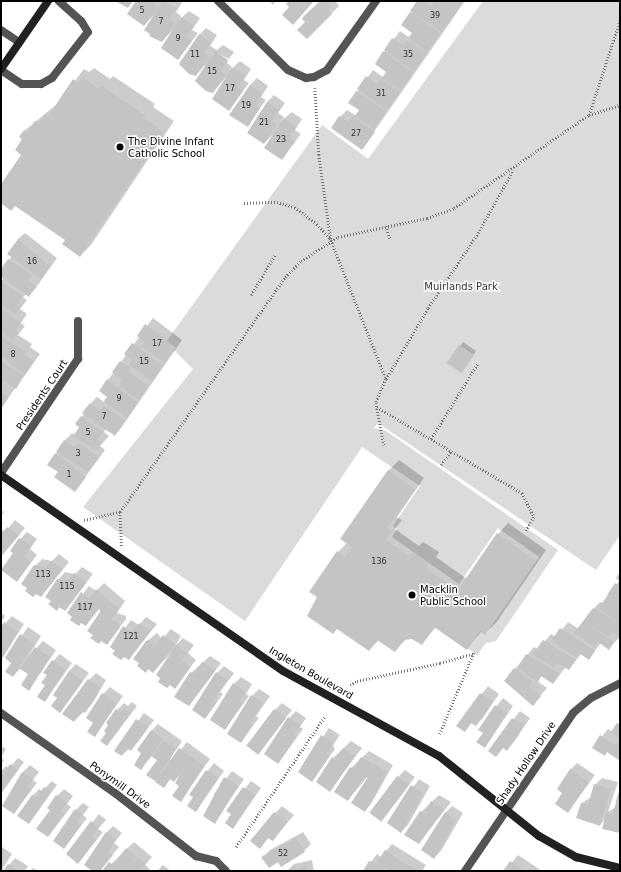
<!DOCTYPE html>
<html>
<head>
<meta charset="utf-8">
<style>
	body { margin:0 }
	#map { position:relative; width:621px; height:872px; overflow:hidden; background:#fff; font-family:"DejaVu Sans",sans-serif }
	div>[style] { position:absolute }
	.green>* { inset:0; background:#dbdbdb }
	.shadow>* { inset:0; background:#0003 }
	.building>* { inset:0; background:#c4c4c4; transform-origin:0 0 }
	.path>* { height:2.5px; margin-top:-1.25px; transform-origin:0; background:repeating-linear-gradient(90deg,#767676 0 1px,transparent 0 3px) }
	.lane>* { height:8px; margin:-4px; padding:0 4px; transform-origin:4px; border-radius:4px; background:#545454 }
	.street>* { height:8px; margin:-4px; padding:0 4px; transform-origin:4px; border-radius:4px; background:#545454 }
	.secondary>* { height:8px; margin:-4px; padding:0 4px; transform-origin:4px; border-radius:4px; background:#212121 }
	.dots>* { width:11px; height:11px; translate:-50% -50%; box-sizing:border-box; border:2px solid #fff; border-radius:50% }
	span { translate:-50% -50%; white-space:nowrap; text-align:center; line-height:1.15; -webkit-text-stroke:3px #fff; paint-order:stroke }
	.number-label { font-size:8px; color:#313131 }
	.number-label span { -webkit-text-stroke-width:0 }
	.poi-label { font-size:10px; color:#000 }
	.left { translate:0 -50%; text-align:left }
	.park-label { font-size:10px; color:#323232 }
	.street-label { font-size:10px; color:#000 }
	.frame { position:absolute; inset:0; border:2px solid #000; pointer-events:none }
</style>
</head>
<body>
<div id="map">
	<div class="green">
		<i style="clip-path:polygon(483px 1px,620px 1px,620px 535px,596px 570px,378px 423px,374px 428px,386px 431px,558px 550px,496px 641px,486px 643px,477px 655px,467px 648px,487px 619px,493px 623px,539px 557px,498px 528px,459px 584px,392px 537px,397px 529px,393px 526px,420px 486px,362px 447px,245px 621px,83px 507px,193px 369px,166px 342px,322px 125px,368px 159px)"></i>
	</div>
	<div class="shadow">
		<i style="clip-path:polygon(137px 1px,183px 1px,176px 12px,181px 16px,179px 20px,189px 11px,200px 18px,192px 30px,198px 33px,178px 59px,172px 31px,162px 41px,153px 16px,144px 25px)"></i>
		<i style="clip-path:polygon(269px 1px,276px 1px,273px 5px)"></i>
		<i style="clip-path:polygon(321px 1px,335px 1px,339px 6px,307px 38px,306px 22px)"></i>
		<i style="clip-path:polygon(419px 1px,465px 1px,362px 149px,340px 117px,347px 110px,355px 115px,360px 110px,349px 103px,373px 70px,383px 77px,387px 71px,384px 52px,400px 31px,410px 38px,414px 32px,411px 13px)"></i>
		<i style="clip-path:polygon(206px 28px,217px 35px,210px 46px,217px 50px,223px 45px,234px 52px,229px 59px,215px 52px,228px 61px,227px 63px,232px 67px,230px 70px,240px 61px,251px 69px,244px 80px,249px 83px,229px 110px,231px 72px,213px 92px,205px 65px,196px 75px,199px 35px)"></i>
		<i style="clip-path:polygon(94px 68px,110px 79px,113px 76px,155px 104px,153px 107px,174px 121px,91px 245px,80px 256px,66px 240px,16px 205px,1px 202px,1px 186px,23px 155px,24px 131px,57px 104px,84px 69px,89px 72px)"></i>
		<i style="clip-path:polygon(257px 78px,268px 86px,261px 97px,266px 100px,247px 125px,250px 85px)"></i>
		<i style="clip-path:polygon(274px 95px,285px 103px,278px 113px,284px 117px,281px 121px,292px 112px,302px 119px,295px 130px,301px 134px,282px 159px,274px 134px,264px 143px,267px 102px)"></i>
		<i style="clip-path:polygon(25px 233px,57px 258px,35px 289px,29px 296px,26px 294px,23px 297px,27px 300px,20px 309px,27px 314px,21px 323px,25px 326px,18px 335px,32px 344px,30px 347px,40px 354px,1px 408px,1px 281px,4px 278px,1px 271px,12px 256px,18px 239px)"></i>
		<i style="clip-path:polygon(153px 318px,182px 340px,121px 428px,114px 435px,106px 429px,104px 432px,109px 436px,100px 446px,105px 450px,75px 491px,59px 472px,56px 454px,65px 440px,72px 433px,75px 435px,81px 427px,82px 417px,90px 404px,97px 397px,104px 402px,108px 396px,108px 380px)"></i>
		<i style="clip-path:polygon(463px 342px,476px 351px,464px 368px,448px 363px)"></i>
		<i style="clip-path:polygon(399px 460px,424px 478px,397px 517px,402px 520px,395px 529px,419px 546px,423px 542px,439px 552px,436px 557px,467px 579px,498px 534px,508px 523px,546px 550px,496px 623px,485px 633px,482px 631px,467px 648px,436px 627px,422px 644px,412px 638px,407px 638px,395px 651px,379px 640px,369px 650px,318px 597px,338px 552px,348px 542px,388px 471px)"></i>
		<i style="clip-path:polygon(1px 510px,4px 512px,1px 516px)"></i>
		<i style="clip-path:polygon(15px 520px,25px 528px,1px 557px,1px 529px,5px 532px)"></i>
		<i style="clip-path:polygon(27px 532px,37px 539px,30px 549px,37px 555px,17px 581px,14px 552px,20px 539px)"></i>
		<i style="clip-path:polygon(59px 554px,69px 562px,41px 596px,35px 566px,42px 559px,52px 561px)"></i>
		<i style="clip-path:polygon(82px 567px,93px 574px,65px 610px,60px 606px,57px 609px,52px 601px,58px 580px,65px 572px,75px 574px)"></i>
		<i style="clip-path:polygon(620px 572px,620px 637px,609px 648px,601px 643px,589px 658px,582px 653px,569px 669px,566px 667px,553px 683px,542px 676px,537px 681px,547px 688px,533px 704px,515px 669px,534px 647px,538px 649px,551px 634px,556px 637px,568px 622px,579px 629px,593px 609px,600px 602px,603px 603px,609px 595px,619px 581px,616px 578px)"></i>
		<i style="clip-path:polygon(104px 583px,125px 601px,117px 613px,126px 616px,126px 619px,107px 644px,94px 635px,103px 608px,101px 607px,86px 625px,69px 613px,89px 586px,96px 591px)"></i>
		<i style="clip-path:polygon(1px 613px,5px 616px,1px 622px)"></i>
		<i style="clip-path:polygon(12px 616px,24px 624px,1px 660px,1px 628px)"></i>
		<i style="clip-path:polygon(146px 617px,157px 624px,129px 659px,111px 647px,131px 620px,139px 625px)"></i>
		<i style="clip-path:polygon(28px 627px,41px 636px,28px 657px,43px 641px,56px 650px,29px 690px,29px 674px,21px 668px,13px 676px,13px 663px,6px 658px)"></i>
		<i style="clip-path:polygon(171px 629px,181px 636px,176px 645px,183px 638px,194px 645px,188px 653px,196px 660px,175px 687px,172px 652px,153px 672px,147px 641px,157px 633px,162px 639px)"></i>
		<i style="clip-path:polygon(60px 654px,72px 663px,45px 701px,48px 675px,53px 661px)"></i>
		<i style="clip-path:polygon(210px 656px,221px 663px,189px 705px,176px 696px,191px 673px)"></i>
		<i style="clip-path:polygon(76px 664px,89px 673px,60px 711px,58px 698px,69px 671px)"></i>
		<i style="clip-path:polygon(224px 666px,234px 673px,220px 692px,223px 694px,205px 718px,217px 673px)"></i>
		<i style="clip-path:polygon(96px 673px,106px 680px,92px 704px,74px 721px,89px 680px)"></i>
		<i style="clip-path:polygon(241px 677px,252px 684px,246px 694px,249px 696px,225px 729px,234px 684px)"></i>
		<i style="clip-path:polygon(488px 686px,499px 694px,483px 718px,476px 725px,472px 722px,465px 731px,457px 726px)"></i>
		<i style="clip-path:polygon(110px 687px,123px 696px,95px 736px,94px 723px,103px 694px)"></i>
		<i style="clip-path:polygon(259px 689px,270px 696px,256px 716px,259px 718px,241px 741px,252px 696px)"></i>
		<i style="clip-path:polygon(503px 698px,513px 706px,485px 747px,484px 732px,479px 729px)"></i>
		<i style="clip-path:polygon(132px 702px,137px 706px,107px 745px,108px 732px,117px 710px,124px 703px,128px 706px)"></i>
		<i style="clip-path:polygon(282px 703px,292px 710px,258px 752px,275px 710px)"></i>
		<i style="clip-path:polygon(296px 711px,306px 718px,300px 727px,303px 729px,278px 762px,289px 718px)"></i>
		<i style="clip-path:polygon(520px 711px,530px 718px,514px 742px,507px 749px,504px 747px,496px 756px,489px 751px)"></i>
		<i style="clip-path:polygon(144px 713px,154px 720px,138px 742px,122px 755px,116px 751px)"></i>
		<i style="clip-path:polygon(620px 722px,620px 759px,608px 751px,604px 755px,593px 747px,608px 729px,613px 732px)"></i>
		<i style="clip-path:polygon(158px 724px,182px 741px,170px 759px,172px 761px,187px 742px,210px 759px,181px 800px,180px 786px,176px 783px,179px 776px,174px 780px,171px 778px,164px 787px,148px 775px,158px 760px,152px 756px,141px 768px,143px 753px,151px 731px)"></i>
		<i style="clip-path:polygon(329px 728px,340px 735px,333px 745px,335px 749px,312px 781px,299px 772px)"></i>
		<i style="clip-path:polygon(351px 741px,362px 748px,330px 790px,333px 758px)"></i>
		<i style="clip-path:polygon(1px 746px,6px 749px,1px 757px)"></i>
		<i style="clip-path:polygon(369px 751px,393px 765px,371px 804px,365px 811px,370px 777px,368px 776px,348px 800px,351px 768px)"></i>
		<i style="clip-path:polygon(1px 758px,4px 760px,1px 765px)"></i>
		<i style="clip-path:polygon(18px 758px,24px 762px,1px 794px,1px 771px,6px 766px,9px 768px)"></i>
		<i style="clip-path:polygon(214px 763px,224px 771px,196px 811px,195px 797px,190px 794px)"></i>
		<i style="clip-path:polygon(577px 763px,595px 775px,568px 812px,570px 770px)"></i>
		<i style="clip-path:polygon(30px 765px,39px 772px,33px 780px,37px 783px,14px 812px,4px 805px,23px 772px)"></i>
		<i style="clip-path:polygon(405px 770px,415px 777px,382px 820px,398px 777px)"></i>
		<i style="clip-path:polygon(232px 771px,244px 779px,214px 823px,217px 796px,214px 794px)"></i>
		<i style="clip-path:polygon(602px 778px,618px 782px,608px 812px,616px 807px,620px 793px,620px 832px,605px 819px,600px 825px,577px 817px,582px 803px,591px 797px,595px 785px)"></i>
		<i style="clip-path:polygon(419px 779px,430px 786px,408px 825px,401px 832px,388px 823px)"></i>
		<i style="clip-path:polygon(52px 781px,57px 785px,29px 823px,32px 796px,39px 789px,42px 791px)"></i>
		<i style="clip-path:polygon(251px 781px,261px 788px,233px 828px,232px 814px,228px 811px)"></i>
		<i style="clip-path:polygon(64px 789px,73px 796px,67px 804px,71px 807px,48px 836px,51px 810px,57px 796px)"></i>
		<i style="clip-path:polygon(439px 795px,451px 802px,419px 843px,421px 812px)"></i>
		<i style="clip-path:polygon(83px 803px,89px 807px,83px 815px,87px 818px,64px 848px,76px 810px)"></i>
		<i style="clip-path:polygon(282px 806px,294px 815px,273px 840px,269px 837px,260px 847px,275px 813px)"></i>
		<i style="clip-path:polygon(452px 806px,463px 813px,441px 851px,434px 858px,445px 813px)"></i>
		<i style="clip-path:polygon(99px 814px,106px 820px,98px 829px,103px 832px,78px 863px,68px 854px)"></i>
		<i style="clip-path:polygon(113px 826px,122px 833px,114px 843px,119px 847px,99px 871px,93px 871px,106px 833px)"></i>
		<i style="clip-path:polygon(303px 832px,311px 844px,304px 851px,278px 861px,263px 857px,270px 850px)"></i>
		<i style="clip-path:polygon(134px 842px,152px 857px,145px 865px,150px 869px,148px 871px,104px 871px)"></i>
		<i style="clip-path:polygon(392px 844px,426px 865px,422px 871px,364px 871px,377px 854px,381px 857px)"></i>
		<i style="clip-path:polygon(1px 846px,12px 854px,1px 871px)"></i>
		<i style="clip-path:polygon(518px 855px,542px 871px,505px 871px)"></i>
		<i style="clip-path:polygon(15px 858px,28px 866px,25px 871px,4px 871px)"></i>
		<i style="clip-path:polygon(312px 860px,314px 871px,287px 871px,294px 864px)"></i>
		<i style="clip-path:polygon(163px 865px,171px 871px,157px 871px)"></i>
		<i style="clip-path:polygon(33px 868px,38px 871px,30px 871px)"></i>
	</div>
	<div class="building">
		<i style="clip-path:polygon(115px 1px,133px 1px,128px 8px)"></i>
		<i style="clip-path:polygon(136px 1px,153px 1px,152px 3px,158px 7px,144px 26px,127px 14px)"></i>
		<i style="clip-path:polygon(163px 1px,177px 8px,169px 20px,175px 24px,162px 42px,149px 36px,150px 34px,144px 30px)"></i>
		<i style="clip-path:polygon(289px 1px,314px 1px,293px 25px,282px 15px,289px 7px,286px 4px)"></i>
		<i style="clip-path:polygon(320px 1px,326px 1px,331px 6px,328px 9px,332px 14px,307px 39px,297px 30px,305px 22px,302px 19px,304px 16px)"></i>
		<i style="clip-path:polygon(417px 1px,423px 1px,431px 6px,435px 1px,454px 14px,442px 32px,410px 11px)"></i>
		<i style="clip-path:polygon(436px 1px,463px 1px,455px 14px)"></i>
		<i style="clip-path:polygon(410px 12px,440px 33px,427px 52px,408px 38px,412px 33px,401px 25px)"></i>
		<i style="clip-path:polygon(181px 17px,194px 26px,186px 37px,192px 41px,178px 60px,161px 48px)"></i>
		<i style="clip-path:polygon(199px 34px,211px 43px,204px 53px,209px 57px,196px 76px,189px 74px,179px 64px)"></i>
		<i style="clip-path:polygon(392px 38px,403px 45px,407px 40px,427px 53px,414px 71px,384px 50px)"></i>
		<i style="clip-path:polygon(215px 51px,228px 60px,221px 71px,226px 74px,213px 93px,206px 91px,195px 81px)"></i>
		<i style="clip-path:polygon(383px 51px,413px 72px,410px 79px,400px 90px,382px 78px,386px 72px,375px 64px)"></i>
		<i style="clip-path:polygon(232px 68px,245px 76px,238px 87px,243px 91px,229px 111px,212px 99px)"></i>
		<i style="clip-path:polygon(366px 76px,377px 84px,381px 79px,400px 92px,387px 110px,357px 89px)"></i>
		<i style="clip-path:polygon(82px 77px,99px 89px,102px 86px,145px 115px,143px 118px,164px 132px,80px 257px,62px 244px,65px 240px,15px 206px,11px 211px,1px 203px,1px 184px,21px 155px,15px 150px,22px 139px,19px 137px,24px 130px,27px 133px,35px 121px,47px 129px,39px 123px,45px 114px,53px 120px,49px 115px,73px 79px,78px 83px)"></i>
		<i style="clip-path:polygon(250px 85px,262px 93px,255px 104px,260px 108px,248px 127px,229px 115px)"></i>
		<i style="clip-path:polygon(356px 91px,386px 111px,374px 129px,355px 116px,359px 110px,348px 103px)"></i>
		<i style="clip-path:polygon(267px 102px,279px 110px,272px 121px,277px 125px,264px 144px,247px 133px)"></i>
		<i style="clip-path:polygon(339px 116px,348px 122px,352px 116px,375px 132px,362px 150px,331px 128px)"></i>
		<i style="clip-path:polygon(284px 118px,296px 127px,289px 138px,295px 141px,282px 160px,264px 148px)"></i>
		<i style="clip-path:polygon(18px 239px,50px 266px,41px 279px,7px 254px)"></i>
		<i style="clip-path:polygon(8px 259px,32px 275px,28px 280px,36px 286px,29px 297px,1px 277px,1px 269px)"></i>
		<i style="clip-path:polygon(1px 281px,23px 296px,17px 305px,21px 307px,15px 315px,1px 305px)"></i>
		<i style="clip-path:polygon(1px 308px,21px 322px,15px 331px,18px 333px,13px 341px,1px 332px)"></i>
		<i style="clip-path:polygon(145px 324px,176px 348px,165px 363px,142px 347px,145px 342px,137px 336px)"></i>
		<i style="clip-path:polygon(1px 335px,26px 352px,24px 354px,34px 361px,25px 375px,1px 356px)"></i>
		<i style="clip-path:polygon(132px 343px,163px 366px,152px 381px,129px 365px,132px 360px,124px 354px)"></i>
		<i style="left:459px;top:345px;width:18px;height:22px;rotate:34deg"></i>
		<i style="clip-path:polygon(1px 361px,24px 376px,16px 389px,5px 381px,1px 383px)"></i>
		<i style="clip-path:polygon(120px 361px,131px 368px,129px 372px,149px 386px,139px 400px,119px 386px,123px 380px,112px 372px)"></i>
		<i style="clip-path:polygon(107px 379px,138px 403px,127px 418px,104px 401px,107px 397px,99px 391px)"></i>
		<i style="clip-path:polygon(1px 392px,9px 397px,1px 409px)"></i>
		<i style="clip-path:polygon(90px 403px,100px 411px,104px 406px,125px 421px,115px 436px,82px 413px)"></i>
		<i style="clip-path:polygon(81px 416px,103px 432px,97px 440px,102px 443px,96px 451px,74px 435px,79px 427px,75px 424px)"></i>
		<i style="clip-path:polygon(64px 440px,75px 447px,79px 443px,99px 457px,88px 472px,56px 452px)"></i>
		<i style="clip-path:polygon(55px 453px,86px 477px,75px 492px,54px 477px,58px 472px,47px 465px)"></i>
		<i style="clip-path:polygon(388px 470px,415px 489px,387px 528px,392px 531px,386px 540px,409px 556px,412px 552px,429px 563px,426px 568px,458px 590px,497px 533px,536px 561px,485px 635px,480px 631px,467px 650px,434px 627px,422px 645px,412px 639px,404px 640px,395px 652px,377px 640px,369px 651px,337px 629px,333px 634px,307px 616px,317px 597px,309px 592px,337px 551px,345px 557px,352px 547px,340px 539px)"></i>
		<i style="clip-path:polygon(7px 527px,19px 535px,1px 556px,1px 535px)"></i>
		<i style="clip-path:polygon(19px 538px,31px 546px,24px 557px,31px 562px,17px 582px,1px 570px,13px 553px,10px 551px)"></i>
		<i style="clip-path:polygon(51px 561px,63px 569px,41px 597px,36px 594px,33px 597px,25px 591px,27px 588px,21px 584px,34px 565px,46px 568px)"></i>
		<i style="clip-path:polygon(74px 573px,87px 582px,65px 611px,59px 607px,57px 611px,48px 604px,51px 601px,45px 597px,57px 579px,69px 581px)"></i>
		<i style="clip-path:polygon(615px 583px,620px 586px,620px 604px,607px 595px)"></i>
		<i style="clip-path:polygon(96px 589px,119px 609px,111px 620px,119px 623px,120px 627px,107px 645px,101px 641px,99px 644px,90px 638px,93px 635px,87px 631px,100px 612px,99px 607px,86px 626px,81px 623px,79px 626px,70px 620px,72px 617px,67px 613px,81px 592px,90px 598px)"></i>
		<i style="clip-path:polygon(607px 596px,620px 605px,620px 638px,613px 633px,610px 637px,586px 623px,614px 642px,609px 650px,598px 642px,594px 647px,574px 633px,593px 608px,618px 622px,598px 609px)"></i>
		<i style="clip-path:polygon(4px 622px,18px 632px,1px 660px,1px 627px)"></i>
		<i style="clip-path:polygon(139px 623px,150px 631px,129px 660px,124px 657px,121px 660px,112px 654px,115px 651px,110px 647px,123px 626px,132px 632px)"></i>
		<i style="clip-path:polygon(560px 628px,595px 651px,589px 660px,579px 653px,576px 657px,551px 641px)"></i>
		<i style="clip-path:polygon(20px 634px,34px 644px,13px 677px,5px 672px,11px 663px,5px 658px)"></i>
		<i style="clip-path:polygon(163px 635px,175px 644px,153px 673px,148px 669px,146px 673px,137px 666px,139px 663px,133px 659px,146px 641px,150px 640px,155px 646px)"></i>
		<i style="clip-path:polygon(543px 640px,576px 660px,569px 670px,558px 663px,554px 668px,533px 654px)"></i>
		<i style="clip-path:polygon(176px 645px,187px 653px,182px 660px,190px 668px,175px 689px,170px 685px,167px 688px,158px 682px,160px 678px,156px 675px)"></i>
		<i style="clip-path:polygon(35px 647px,50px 657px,29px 691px,21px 685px,28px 674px,20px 669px)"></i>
		<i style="clip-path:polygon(526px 654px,560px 674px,553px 684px,541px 676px,538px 682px,517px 668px)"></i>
		<i style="clip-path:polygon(52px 660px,65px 670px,45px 702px,37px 697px,45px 685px,41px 683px,47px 675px,43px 673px)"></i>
		<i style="clip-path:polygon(202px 662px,215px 671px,189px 706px,174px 697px,190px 672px,194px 674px)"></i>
		<i style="clip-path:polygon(514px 668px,533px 682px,529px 687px,541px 696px,533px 706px,504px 681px)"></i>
		<i style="clip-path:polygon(69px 671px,83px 681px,60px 713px,51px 706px,57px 698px,53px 695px)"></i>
		<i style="clip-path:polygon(216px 672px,227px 680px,214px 700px,217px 702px,205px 719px,192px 710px)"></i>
		<i style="clip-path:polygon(88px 679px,100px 687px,96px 693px,98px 694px,85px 713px,82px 711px,74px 722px,62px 714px)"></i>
		<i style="clip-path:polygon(233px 683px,246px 692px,239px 701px,243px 703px,225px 730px,210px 720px)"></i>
		<i style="clip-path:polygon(102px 693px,116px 703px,95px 737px,87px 732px,93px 723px,86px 718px)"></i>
		<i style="clip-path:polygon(480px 693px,493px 701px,476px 726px,471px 723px,465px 732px,456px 726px)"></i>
		<i style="clip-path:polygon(251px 695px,263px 703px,250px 723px,253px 725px,241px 743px,227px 734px)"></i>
		<i style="clip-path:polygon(495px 705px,507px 713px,485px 748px,476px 742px,483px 733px,478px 730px)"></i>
		<i style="clip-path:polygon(124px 708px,131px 713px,107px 746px,100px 741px,106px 733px,104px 731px,108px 725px,106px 723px,116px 709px,121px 712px)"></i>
		<i style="left:274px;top:709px;width:15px;height:46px;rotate:37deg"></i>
		<i style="clip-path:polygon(288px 717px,300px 725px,294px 735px,297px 737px,278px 764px,264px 754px)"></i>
		<i style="clip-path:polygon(512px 718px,524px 725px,507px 751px,503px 748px,496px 757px,488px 751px)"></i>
		<i style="clip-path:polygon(136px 719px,148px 727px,131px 751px,127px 748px,122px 756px,114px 751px)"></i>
		<i style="clip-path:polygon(617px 723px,620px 725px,620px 738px,611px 732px)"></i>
		<i style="clip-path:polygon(151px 730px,163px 739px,141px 770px,134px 765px,141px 753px,137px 750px)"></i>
		<i style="clip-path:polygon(321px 735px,333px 743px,327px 753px,329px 757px,312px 782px,298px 772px)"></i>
		<i style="clip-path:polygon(600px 735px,615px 745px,618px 741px,620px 742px,620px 761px,607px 752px,605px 756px,592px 748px)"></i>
		<i style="clip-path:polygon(163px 740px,176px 749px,155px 781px,146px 775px,157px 760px,152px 757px)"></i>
		<i style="clip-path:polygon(179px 748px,204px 766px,181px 802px,172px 796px,179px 786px,175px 783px,186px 766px,174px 782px,170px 779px,164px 788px,155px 782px)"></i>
		<i style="clip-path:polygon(343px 748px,355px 756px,330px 792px,316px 782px,332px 757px,335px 759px)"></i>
		<i style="clip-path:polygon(361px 757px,374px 765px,370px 771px,375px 764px,387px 772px,365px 812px,351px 803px,368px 777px,363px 778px,348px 801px,334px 792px,350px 767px,353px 769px)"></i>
		<i style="clip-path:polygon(10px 764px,18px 769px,1px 793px,1px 774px,3px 775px)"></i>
		<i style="clip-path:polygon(570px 769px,589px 782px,568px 813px,555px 804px,562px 793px,557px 789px)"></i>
		<i style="clip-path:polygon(206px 770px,218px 778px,196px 812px,187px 806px,193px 797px,189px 795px)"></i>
		<i style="clip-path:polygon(22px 772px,33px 779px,27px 787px,31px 790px,14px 814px,2px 806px)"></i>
		<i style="left:397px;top:776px;width:15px;height:46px;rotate:37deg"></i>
		<i style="clip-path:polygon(224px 777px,238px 786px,215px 824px,203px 816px)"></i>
		<i style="clip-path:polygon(594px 784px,611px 789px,600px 826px,576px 818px,581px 803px,588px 805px)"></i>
		<i style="clip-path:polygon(411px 785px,423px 793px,401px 833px,387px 823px)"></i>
		<i style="clip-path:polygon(44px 787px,51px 792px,29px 824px,17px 816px,32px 795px,36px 798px)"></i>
		<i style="clip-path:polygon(243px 787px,255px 795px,233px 829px,225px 823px,231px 814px,226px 811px)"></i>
		<i style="clip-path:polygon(618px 793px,620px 794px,620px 833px,602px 829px,606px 813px,613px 815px)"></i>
		<i style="clip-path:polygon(56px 795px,67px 803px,61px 811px,65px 814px,48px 837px,36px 829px,50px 810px,47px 808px)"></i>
		<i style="clip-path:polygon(431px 801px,444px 809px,419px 844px,404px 835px,420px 811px,424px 813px)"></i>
		<i style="clip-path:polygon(75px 809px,82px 814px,77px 822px,81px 825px,64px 849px,53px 841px)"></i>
		<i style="clip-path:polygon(274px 812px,287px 822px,273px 841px,268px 838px,260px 849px,250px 841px)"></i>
		<i style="clip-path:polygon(445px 812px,456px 820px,434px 859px,421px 850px)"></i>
		<i style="clip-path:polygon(91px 821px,99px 827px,92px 836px,96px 840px,78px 864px,66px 854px)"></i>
		<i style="clip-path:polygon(106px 832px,116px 840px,108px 851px,113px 855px,100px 871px,92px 871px,84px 865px)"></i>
		<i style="clip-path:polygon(296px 838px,305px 852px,281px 867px,278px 862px,269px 868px,261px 857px)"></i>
		<i style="clip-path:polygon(126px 848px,137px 857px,129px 867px,138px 858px,146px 864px,141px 871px,127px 871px,128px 868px,126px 871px,102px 871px,109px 862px,113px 865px)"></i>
		<i style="clip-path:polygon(385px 850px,404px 863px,419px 871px,389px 871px,376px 863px)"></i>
		<i style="clip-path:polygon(369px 861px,375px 863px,386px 871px,363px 871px)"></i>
		<i style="clip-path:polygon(510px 861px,524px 871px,503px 871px)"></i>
		<i style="clip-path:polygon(8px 864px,18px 871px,3px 871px)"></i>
		<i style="clip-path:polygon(305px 867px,306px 871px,289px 871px,289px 870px)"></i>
	</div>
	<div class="path">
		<i style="left:315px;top:88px;width:67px;rotate:86.6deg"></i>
		<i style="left:319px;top:155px;width:86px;rotate:82deg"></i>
		<i style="left:331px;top:240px;width:149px;rotate:68.4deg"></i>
		<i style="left:386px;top:379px;width:26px;rotate:113deg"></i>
		<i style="left:376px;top:403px;width:43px;rotate:79.2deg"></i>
		<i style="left:589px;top:115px;width:100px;rotate:-71.9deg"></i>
		<i style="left:244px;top:203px;width:33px;rotate:-2deg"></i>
		<i style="left:277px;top:202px;width:19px;rotate:16deg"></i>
		<i style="left:295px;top:207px;width:28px;rotate:38deg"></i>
		<i style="left:317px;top:224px;width:21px;rotate:47deg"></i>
		<i style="left:386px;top:226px;width:13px;rotate:72deg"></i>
		<i style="left:251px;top:295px;width:47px;rotate:-59deg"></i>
		<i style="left:386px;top:379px;width:82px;rotate:-59.4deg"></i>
		<i style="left:428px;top:308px;width:90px;rotate:-56.3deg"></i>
		<i style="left:478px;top:233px;width:72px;rotate:-60.9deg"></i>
		<i style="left:377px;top:407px;width:169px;rotate:30.7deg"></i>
		<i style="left:522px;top:493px;width:27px;rotate:63deg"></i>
		<i style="left:534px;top:517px;width:16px;rotate:120deg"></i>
		<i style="left:431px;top:439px;width:89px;rotate:-58.3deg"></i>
		<i style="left:441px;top:465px;width:17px;rotate:-54deg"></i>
		<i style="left:120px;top:512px;width:34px;rotate:87deg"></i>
		<i style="left:84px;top:520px;width:37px;rotate:-13deg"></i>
		<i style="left:120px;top:512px;width:287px;rotate:-54.9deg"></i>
		<i style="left:285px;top:277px;width:23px;rotate:-45deg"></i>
		<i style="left:301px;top:261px;width:44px;rotate:-33deg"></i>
		<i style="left:338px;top:237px;width:91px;rotate:-12.1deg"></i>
		<i style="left:427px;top:218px;width:29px;rotate:-20deg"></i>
		<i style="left:454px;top:208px;width:164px;rotate:-34.6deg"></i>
		<i style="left:589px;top:115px;width:33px;rotate:-18deg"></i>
		<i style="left:350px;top:685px;width:8px;rotate:-30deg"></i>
		<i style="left:357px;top:681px;width:85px;rotate:-12.2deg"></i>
		<i style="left:440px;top:663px;width:35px;rotate:-16deg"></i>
		<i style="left:474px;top:653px;width:88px;rotate:112.8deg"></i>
		<i style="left:236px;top:847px;width:158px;rotate:-55.8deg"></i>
	</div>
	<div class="lane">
		<i style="left:1px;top:70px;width:25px;rotate:34deg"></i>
		<i style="left:22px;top:84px;width:19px"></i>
		<i style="left:41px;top:84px;width:13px;rotate:-29deg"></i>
		<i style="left:52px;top:78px;width:58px;rotate:-52deg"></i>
		<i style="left:88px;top:32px;width:13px;rotate:-122deg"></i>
		<i style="left:81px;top:21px;width:30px;rotate:-138deg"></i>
	</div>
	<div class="street">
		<i style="left:218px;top:1px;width:98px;rotate:44.6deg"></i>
		<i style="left:288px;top:70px;width:20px;rotate:24deg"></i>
		<i style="left:306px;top:78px;width:8px;rotate:-7deg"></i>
		<i style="left:314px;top:77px;width:15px;rotate:-28deg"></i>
		<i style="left:327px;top:70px;width:85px;rotate:-54.6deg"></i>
		<i style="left:1px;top:30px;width:22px;rotate:34deg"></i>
		<i style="left:1px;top:473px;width:138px;rotate:-56deg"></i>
		<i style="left:78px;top:359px;width:38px;rotate:-90deg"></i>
		<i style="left:1px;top:713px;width:139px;rotate:35.1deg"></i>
		<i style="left:115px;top:793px;width:103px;rotate:37.9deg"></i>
		<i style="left:196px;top:856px;width:21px;rotate:14deg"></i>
		<i style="left:216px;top:861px;width:14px;rotate:45deg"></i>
		<i style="left:465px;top:871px;width:191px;rotate:-55.6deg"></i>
		<i style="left:573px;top:713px;width:23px;rotate:-40deg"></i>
		<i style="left:591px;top:698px;width:33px;rotate:-27deg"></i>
	</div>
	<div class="secondary">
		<i style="left:1px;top:69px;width:83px;rotate:-55.3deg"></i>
		<i style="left:1px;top:475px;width:343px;rotate:34.8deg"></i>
		<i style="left:283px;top:671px;width:178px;rotate:28.6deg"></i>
		<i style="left:439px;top:756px;width:128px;rotate:38.7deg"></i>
		<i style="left:539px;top:836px;width:43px;rotate:29.6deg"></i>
		<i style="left:576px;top:857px;width:45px;rotate:14deg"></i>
	</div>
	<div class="dots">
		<i style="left:120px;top:147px;background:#000"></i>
		<i style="left:412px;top:595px;background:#000"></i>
	</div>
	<div class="number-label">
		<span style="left:142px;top:11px">5</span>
		<span style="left:435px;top:16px">39</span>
		<span style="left:161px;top:22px">7</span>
		<span style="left:178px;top:39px">9</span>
		<span style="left:195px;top:55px">11</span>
		<span style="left:408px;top:55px">35</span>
		<span style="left:212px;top:72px">15</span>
		<span style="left:230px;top:89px">17</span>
		<span style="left:381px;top:94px">31</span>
		<span style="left:246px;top:106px">19</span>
		<span style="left:264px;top:123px">21</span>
		<span style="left:356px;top:134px">27</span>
		<span style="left:281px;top:140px">23</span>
		<span style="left:32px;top:262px">16</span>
		<span style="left:157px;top:344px">17</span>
		<span style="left:13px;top:355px">8</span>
		<span style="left:144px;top:362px">15</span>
		<span style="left:119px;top:399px">9</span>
		<span style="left:104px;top:417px">7</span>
		<span style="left:88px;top:433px">5</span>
		<span style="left:78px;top:454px">3</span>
		<span style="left:69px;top:475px">1</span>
		<span style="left:379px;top:562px">136</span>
		<span style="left:43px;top:575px">113</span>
		<span style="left:67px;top:587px">115</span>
		<span style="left:85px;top:608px">117</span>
		<span style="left:131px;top:637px">121</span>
		<span style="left:283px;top:854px">52</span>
	</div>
	<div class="poi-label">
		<span class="left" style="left:128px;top:147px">The Divine Infant<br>Catholic School</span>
		<span class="left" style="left:420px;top:595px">Macklin<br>Public School</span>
	</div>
	<div class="park-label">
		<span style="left:461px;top:287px">Muirlands Park</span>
	</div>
	<div class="street-label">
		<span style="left:42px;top:395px;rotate:-56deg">Presidents Court</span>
		<span style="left:311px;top:673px;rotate:30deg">Ingleton Boulevard</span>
		<span style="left:526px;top:763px;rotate:-56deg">Shady Hollow Drive</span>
		<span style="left:120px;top:785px;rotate:36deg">Ponymill Drive</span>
	</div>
	<div class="frame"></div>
</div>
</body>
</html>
